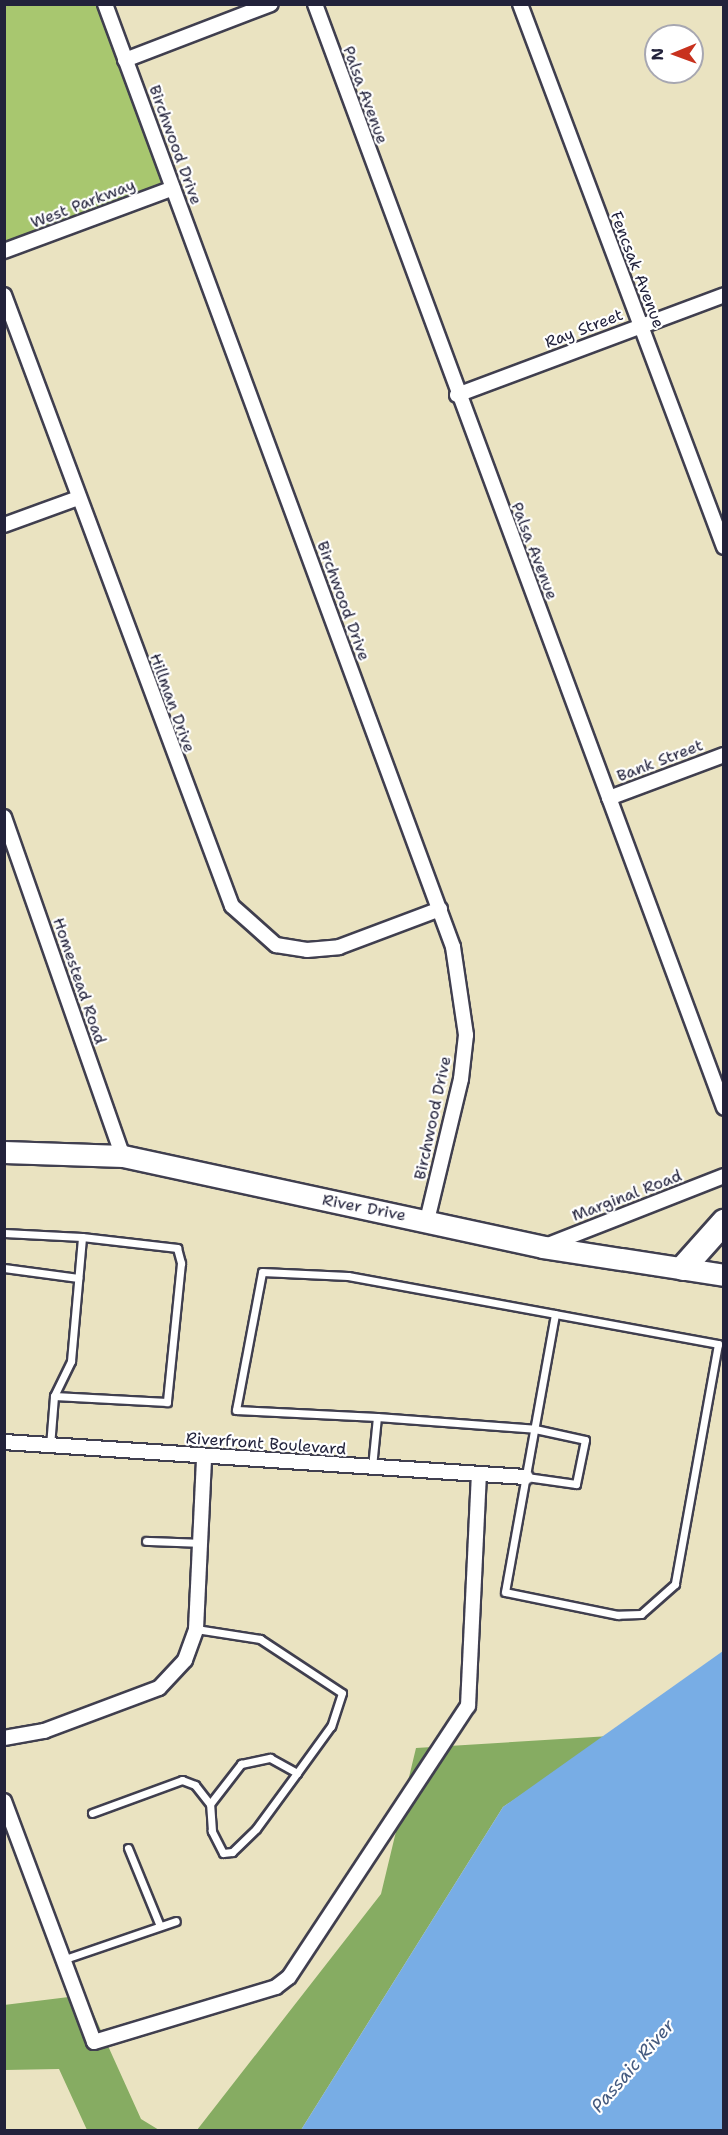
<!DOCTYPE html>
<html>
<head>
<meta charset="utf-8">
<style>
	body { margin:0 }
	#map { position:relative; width:728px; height:2135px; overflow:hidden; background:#eae3c1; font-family:"Shantell Sans",sans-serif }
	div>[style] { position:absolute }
	.green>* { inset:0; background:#a8c76f }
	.forest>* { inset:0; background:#86ac62 }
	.water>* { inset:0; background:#78ade5 }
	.roads { filter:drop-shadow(2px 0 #403f4f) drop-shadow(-2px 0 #403f4f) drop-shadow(0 2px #403f4f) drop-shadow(0 -2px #403f4f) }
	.service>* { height:7px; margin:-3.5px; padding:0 3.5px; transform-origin:3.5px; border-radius:3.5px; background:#fff }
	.minor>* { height:14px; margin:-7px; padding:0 7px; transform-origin:7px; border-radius:7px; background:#fff }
	.primary>* { height:21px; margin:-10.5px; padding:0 10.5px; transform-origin:10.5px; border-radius:10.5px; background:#fff }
	.motorway>* { height:24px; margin:-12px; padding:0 12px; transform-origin:12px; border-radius:12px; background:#fff }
	span { translate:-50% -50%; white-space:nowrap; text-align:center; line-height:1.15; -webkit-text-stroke:4.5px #fff; paint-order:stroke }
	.street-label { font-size:16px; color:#22223b }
	.water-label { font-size:18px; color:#445a7f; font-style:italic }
	.frame { position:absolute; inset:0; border:6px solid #22223b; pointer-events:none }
	.north { position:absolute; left:644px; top:24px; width:60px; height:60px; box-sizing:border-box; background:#fff; border:2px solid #a7a7b1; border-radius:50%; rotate:269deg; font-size:16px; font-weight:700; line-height:24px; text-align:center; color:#22223b }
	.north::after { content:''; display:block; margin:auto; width:21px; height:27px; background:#c8321e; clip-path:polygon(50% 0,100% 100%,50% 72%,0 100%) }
</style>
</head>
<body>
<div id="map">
	<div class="green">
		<i style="clip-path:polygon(5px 5px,105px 5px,173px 188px,5px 251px)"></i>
	</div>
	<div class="forest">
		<i style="clip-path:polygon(610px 1736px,503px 1807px,301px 2130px,197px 2130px,381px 1894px,416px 1748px)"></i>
		<i style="clip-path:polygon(85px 1995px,141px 2119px,159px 2130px,87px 2130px,59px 2069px,5px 2070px,4px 2005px)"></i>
	</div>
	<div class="water">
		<i style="clip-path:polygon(723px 1651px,723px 2130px,301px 2130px,503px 1807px)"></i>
	</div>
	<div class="roads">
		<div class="service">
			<i style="left:4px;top:1233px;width:78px;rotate:2.9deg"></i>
			<i style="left:4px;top:1268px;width:75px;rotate:7.7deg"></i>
			<i style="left:377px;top:1417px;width:158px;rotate:4.3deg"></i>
			<i style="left:535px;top:1429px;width:51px;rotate:12.4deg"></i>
			<i style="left:585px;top:1440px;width:45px;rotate:101.6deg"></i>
			<i style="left:576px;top:1484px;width:50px;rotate:-172deg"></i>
			<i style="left:50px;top:1446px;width:50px;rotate:-85.4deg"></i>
			<i style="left:54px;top:1396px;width:39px;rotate:-64deg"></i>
			<i style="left:71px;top:1361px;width:124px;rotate:-84.9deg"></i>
			<i style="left:82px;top:1237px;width:96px;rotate:6.6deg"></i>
			<i style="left:177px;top:1248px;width:16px;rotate:75deg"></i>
			<i style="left:181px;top:1263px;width:140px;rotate:95.8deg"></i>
			<i style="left:167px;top:1402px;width:113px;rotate:-177deg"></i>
			<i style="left:372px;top:1467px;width:50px;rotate:-84.3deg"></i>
			<i style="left:377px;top:1417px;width:141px;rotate:-177.2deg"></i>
			<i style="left:236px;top:1410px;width:140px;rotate:-79.3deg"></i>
			<i style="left:262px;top:1272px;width:86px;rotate:2.7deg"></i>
			<i style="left:348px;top:1276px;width:210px;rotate:10.4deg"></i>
			<i style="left:555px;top:1314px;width:166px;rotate:10.4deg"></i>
			<i style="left:718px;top:1344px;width:244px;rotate:100.2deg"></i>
			<i style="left:675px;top:1584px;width:45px;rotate:138.6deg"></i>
			<i style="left:641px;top:1614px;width:23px;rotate:178deg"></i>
			<i style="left:618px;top:1615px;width:115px;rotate:-168.5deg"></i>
			<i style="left:505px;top:1592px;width:282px;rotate:-79.8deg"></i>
			<i style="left:146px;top:1541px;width:54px;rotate:2.1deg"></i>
			<i style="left:196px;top:1629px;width:65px;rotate:8.9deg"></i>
			<i style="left:260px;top:1639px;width:98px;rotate:33.4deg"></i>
			<i style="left:342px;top:1693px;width:35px;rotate:108deg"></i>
			<i style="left:331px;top:1726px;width:58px;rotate:125.9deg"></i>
			<i style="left:297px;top:1773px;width:69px;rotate:126.2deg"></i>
			<i style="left:256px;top:1829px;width:33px;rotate:136deg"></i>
			<i style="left:232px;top:1852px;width:9px;rotate:174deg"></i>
			<i style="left:223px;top:1853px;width:25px;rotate:-117deg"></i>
			<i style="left:212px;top:1831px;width:27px;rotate:-94deg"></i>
			<i style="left:210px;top:1804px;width:51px;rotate:-52.2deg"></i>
			<i style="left:241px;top:1764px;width:30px;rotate:-12deg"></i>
			<i style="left:270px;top:1758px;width:31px;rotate:29deg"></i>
			<i style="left:92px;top:1813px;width:96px;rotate:-20.1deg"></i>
			<i style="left:182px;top:1780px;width:14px;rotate:21deg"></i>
			<i style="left:195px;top:1785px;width:24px;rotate:52deg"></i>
			<i style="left:128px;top:1848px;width:84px;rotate:67.7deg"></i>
			<i style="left:65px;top:1959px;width:117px;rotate:-18.9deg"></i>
		</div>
		<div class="minor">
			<i style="left:105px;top:4px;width:1005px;rotate:69.74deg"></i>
			<i style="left:453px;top:947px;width:89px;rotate:81.6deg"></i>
			<i style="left:466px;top:1035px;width:44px;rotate:96.5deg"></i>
			<i style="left:461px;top:1079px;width:146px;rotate:103.5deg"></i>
			<i style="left:315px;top:4px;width:1177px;rotate:69.67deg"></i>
			<i style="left:520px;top:4px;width:580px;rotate:69.41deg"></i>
			<i style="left:125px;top:60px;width:156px;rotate:-21deg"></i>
			<i style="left:4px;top:251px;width:180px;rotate:-20.4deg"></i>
			<i style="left:4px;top:295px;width:652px;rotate:69.54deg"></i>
			<i style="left:232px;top:906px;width:59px;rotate:41.6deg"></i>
			<i style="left:276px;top:945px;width:31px;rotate:9deg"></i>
			<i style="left:307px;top:950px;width:32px;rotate:-5deg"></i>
			<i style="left:339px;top:947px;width:108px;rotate:-20.6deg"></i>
			<i style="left:457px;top:395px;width:285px;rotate:-20.5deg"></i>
			<i style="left:4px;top:525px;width:79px;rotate:-20deg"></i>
			<i style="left:609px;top:798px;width:123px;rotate:-20.5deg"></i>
			<i style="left:4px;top:817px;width:359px;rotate:70.7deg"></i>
			<i style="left:548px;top:1245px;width:189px;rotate:-21.4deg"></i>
			<i style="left:4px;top:1442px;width:523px;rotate:3.84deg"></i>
			<i style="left:4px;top:1738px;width:41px;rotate:-9.9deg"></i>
			<i style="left:44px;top:1731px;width:123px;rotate:-20.5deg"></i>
			<i style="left:159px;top:1688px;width:38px;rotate:-47deg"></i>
			<i style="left:185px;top:1660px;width:33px;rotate:-70deg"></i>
			<i style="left:196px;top:1629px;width:172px;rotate:-87.3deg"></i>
			<i style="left:4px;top:1801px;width:257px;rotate:69.5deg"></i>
			<i style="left:94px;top:2042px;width:190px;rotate:-16.8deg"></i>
			<i style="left:276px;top:1987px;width:16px;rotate:-38deg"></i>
			<i style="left:289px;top:1977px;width:325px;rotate:-56.6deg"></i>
			<i style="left:468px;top:1706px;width:232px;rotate:-87.3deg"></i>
		</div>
		<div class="primary">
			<i style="left:4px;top:1152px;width:119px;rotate:1.9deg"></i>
			<i style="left:123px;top:1156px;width:430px;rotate:12.2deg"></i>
			<i style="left:543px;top:1247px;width:183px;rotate:8.8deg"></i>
		</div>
		<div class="motorway">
			<i style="left:683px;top:1268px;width:62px;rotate:-48.3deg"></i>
		</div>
	</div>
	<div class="street-label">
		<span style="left:365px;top:95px;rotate:70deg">Palsa Avenue</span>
		<span style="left:175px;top:145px;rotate:70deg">Birchwood Drive</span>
		<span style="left:83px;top:204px;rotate:-21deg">West Parkway</span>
		<span style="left:637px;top:270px;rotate:69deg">Fencsak Avenue</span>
		<span style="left:584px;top:329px;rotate:-21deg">Ray Street</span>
		<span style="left:534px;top:551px;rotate:69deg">Palsa Avenue</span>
		<span style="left:343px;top:601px;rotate:70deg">Birchwood Drive</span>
		<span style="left:172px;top:703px;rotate:70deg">Hillman Drive</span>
		<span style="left:660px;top:761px;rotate:-21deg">Bank Street</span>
		<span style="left:79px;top:981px;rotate:71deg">Homestead Road</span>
		<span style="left:433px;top:1118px;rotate:-78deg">Birchwood Drive</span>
		<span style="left:627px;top:1196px;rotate:-21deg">Marginal Road</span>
		<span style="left:364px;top:1208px;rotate:11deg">River Drive</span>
		<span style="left:266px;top:1444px;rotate:4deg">Riverfront Boulevard</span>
	</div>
	<div class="water-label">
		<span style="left:633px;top:2066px;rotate:-49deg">Passaic River</span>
	</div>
	<div class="frame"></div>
	<div class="north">N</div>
</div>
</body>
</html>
